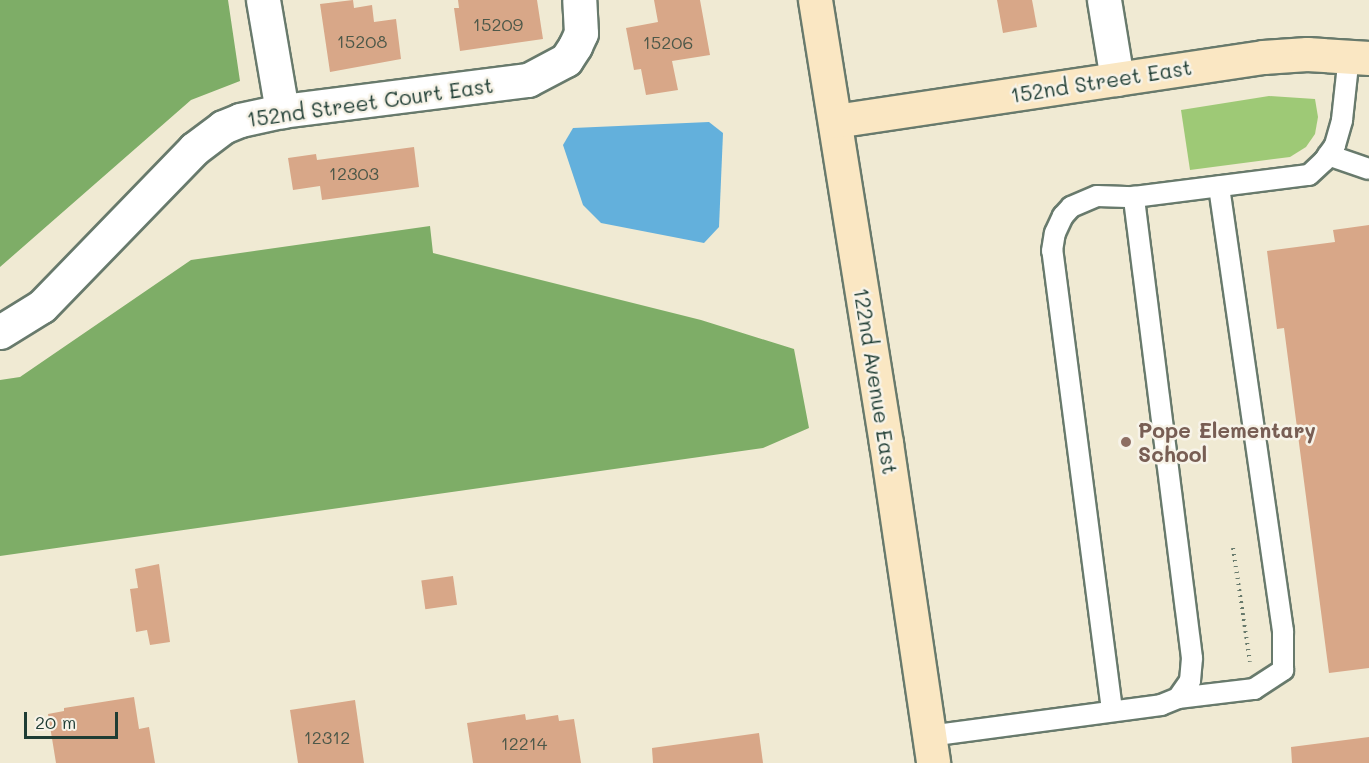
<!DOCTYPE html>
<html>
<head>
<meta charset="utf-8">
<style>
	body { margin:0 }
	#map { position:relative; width:1369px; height:763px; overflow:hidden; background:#f0ead3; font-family:Mali,sans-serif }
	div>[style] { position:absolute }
	.green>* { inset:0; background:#9ec976 }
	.forest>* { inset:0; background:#7ead67 }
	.water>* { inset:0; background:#63b0dc }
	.building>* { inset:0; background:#d8a788; transform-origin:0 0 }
	.path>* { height:4px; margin-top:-2px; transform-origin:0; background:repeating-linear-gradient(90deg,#687a6c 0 1.5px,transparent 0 6px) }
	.roads { filter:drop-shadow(2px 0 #687a6c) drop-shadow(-2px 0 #687a6c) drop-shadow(0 2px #687a6c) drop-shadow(0 -2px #687a6c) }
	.lane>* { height:20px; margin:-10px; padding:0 10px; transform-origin:10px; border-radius:10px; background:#fff }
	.street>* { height:33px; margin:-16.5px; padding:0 16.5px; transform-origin:16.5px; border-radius:16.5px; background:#fff }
	.secondary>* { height:33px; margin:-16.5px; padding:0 16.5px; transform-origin:16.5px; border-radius:16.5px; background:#fae7c3 }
	.dots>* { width:16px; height:16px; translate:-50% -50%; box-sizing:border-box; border:3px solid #f7f3e8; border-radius:50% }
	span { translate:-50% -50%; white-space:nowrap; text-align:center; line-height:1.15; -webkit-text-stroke:5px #f7f3e8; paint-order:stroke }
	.number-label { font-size:18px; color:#4d5849 }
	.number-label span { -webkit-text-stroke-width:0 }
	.street-label { font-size:21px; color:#1f3d34 }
	.education-label { font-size:21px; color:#785e54; font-weight:700 }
	.left { translate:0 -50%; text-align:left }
	.scale { position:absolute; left:24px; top:712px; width:94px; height:27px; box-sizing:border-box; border:3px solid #1f3d34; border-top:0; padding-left:8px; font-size:18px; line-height:21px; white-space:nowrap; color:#1f3d34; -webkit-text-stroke:4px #f7f3e8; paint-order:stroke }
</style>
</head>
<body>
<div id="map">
	<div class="green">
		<i style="clip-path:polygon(1269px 96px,1315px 99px,1318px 117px,1315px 134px,1306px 147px,1290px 157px,1190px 170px,1181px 110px)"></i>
	</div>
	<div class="forest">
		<i style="clip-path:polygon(0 0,228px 0,240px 81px,191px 100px,0 267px)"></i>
		<i style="clip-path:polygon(430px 226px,433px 253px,701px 320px,794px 349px,809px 428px,763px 448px,0 556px,0 380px,20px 377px,191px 260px)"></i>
	</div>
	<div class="water">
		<i style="clip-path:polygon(709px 122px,723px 133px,719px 227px,704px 243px,601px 223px,583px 205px,563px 145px,573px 128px)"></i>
	</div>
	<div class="building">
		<i style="clip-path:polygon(353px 0,354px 8px,372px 5px,374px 22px,396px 19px,401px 59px,330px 72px,320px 4px)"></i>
		<i style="clip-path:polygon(458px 0,537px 0,543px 39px,460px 51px,454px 8px,459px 8px)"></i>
		<i style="clip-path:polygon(654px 0,700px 0,710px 55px,672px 61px,678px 90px,646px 95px,641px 69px,634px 70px,626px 28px,658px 22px)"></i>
		<i style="clip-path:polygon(997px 0,1032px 0,1037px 27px,1003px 33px)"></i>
		<i style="clip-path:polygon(414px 147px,419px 187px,322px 200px,320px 186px,293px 190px,288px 158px,316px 154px,317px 160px)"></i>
		<i style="clip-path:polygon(1369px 225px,1369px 668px,1329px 673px,1284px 328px,1277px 329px,1267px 251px,1335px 242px,1333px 230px)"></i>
		<i style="clip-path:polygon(159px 564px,170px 642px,150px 645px,147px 630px,136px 632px,130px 589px,138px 588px,135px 569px)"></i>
		<i style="left:453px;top:576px;width:29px;height:32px;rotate:82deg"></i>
		<i style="clip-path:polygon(134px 697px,139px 729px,149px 727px,155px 763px,56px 763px,48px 714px,64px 711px,64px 708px)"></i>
		<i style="clip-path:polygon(355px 700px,364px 763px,298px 763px,290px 710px)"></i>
		<i style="clip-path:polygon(525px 714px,526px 720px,558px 715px,559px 721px,574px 719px,581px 763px,473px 763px,467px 723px)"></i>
		<i style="clip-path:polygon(759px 733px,763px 763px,653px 763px,652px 748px)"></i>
		<i style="clip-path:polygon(1369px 737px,1369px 763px,1292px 763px,1291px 747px)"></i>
	</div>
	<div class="path">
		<i style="left:1233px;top:548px;width:115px;rotate:81.5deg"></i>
	</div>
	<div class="roads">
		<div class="lane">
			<i style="left:1328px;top:155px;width:43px;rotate:18.9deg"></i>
			<i style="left:1178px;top:698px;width:77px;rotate:-6.8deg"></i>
			<i style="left:1254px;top:689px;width:35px;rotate:-33deg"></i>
			<i style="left:1283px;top:670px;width:39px;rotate:-90deg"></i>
			<i style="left:1283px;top:631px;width:449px;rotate:-98.2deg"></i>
			<i style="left:1112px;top:710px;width:463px;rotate:-97.4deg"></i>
			<i style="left:1052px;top:251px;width:18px;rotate:-81deg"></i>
			<i style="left:1055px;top:233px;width:19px;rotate:-65deg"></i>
			<i style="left:1063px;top:216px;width:12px;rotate:-48deg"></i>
			<i style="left:1071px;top:207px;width:28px;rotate:-23deg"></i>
			<i style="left:1097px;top:196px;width:37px;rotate:2deg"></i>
			<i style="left:1134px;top:197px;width:176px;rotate:-7.2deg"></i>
			<i style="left:1309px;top:175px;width:21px;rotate:-43deg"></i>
			<i style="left:1324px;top:161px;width:19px;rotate:-55deg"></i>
			<i style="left:1335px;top:145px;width:26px;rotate:-74deg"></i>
			<i style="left:1342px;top:120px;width:64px;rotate:-83.8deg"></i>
			<i style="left:929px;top:736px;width:234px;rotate:-7.6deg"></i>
			<i style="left:1161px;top:705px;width:18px;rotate:-22deg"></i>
			<i style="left:1178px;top:698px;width:21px;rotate:-55deg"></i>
			<i style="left:1190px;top:681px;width:23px;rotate:-85deg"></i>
			<i style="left:1192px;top:658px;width:465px;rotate:-97.2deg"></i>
		</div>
		<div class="street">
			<i style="left:263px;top:0;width:113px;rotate:80.3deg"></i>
			<i style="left:1104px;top:0;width:80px;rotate:80.7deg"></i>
			<i style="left:0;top:332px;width:49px;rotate:-31.8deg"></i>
			<i style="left:42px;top:306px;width:219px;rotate:-45.9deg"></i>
			<i style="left:194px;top:149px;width:36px;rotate:-37deg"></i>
			<i style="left:223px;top:127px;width:18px;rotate:-22deg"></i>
			<i style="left:240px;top:120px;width:43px;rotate:-12.1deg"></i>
			<i style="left:282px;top:111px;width:248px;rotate:-7.2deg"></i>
			<i style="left:528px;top:80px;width:43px;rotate:-27.8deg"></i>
			<i style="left:566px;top:60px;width:17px;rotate:-57deg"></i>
			<i style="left:575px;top:46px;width:14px;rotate:-65deg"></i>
			<i style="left:581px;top:33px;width:33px;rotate:-93deg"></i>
		</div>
		<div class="secondary">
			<i style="left:815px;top:0;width:449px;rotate:80.9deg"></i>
			<i style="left:886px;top:443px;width:323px;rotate:81.6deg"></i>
			<i style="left:835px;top:121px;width:433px;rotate:-8.5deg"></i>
			<i style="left:1263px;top:57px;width:44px;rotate:-3.9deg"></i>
			<i style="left:1307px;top:54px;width:62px;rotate:3.7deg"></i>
		</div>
	</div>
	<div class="dots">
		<i style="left:1126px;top:442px;background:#8d6e63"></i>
	</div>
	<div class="number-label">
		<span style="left:498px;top:24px">15209</span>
		<span style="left:362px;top:41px">15208</span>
		<span style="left:668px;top:42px">15206</span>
		<span style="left:354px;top:173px">12303</span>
		<span style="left:327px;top:737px">12312</span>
		<span style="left:524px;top:743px">12214</span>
	</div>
	<div class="street-label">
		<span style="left:1101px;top:81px;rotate:-9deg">152nd Street East</span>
		<span style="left:370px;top:102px;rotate:-8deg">152nd Street Court East</span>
		<span style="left:876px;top:381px;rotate:81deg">122nd Avenue East</span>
	</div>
	<div class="education-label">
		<span class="left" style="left:1138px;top:442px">Pope Elementary<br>School</span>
	</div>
	<div class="scale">20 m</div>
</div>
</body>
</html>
